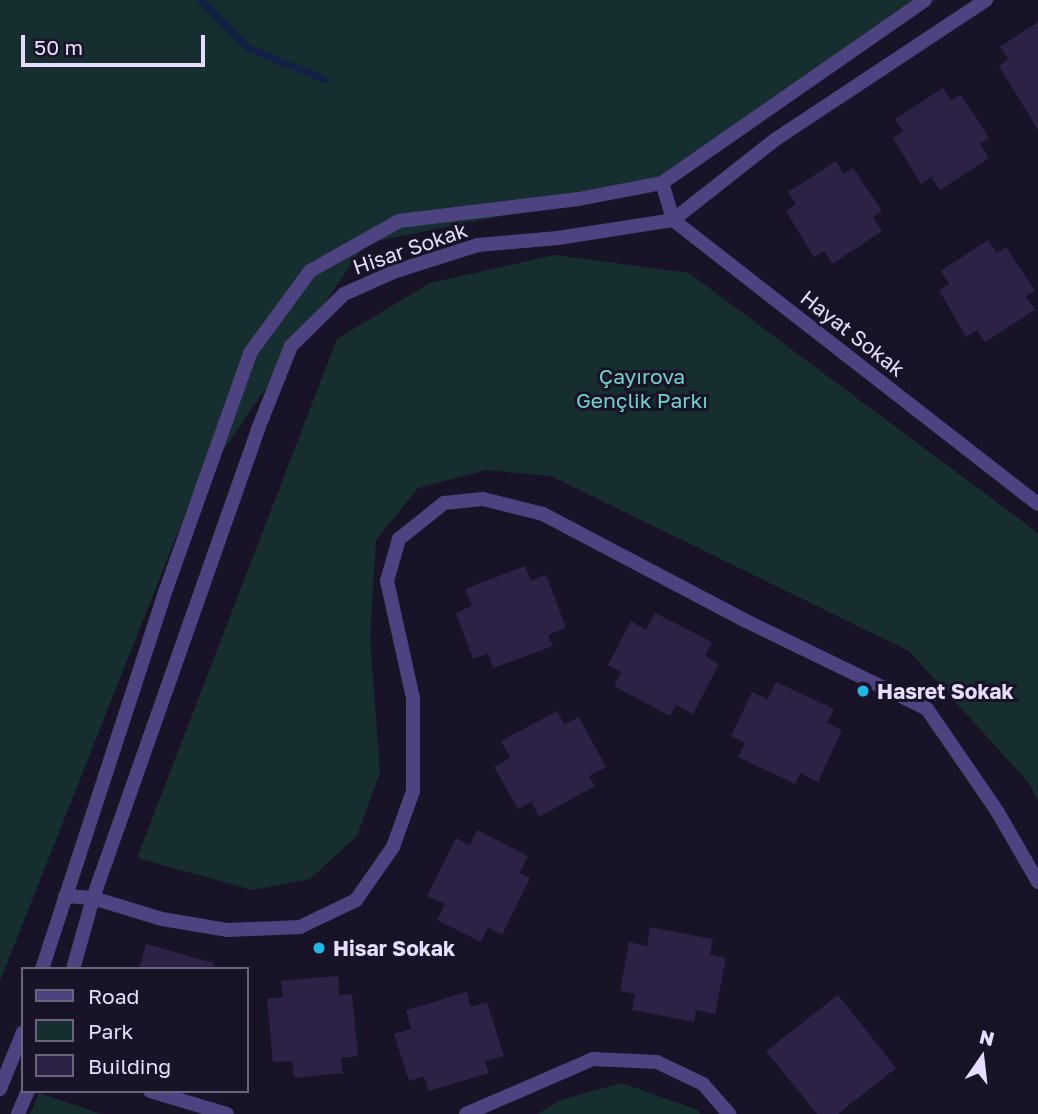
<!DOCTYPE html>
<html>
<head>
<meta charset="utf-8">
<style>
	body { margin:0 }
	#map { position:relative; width:1038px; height:1114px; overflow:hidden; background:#191327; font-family:"Golos Text",sans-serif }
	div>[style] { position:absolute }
	.green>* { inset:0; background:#172e31 }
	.stream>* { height:7px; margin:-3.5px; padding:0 3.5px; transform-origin:3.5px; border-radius:3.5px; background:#131f45 }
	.building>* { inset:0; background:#2e2146 }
	.minor>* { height:14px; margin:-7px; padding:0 7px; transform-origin:7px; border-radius:7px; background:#4e4381 }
	.dots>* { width:19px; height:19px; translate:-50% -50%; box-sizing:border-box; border:4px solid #191327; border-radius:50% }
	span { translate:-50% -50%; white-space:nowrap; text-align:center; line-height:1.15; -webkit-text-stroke:6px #191327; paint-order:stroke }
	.street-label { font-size:21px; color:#e5ddfb }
	.park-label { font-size:21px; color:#70d4c9 }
	.poi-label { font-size:21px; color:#e5ddfb; font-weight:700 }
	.left { translate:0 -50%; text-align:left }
	.legend { position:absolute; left:21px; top:967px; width:228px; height:126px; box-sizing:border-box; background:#191327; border:2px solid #6b647c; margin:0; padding:9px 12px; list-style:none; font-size:21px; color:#e5ddfb }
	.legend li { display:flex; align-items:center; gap:14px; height:35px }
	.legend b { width:35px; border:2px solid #6b647c }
	.north { position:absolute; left:947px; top:1023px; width:70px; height:70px; -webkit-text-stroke:5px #191327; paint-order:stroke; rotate:14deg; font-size:19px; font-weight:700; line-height:28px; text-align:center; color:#e5ddfb }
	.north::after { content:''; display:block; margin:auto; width:24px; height:32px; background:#e5ddfb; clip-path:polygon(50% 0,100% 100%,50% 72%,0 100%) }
	.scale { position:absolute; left:21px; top:35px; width:184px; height:32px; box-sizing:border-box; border:4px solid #e5ddfb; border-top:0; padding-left:9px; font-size:21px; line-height:24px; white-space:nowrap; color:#e5ddfb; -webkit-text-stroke:5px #191327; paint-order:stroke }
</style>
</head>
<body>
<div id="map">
	<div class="green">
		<i style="clip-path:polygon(0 0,936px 0,655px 186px,366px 243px,193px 494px,0 981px)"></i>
		<i style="clip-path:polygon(555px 255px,689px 273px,1038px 533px,1038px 801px,1029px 783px,909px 651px,551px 476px,486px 470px,418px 488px,376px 540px,370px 638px,380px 772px,357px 836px,310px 879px,253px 890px,137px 858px,337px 339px,430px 283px)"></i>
		<i style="clip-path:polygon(622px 1083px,698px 1110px,700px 1114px,537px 1114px,561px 1100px)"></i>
		<i style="clip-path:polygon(39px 1093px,101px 1114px,30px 1114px)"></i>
	</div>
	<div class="stream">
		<i style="left:200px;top:0;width:68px;rotate:45deg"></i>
		<i style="left:248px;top:48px;width:82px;rotate:22.2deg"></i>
	</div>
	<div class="building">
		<i style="clip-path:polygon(1038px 22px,1038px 130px,999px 66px,1008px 59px,1000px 47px)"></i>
		<i style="clip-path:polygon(943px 88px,951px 100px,961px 95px,979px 122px,989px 138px,980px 144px,989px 158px,940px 190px,931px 177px,921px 184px,893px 138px,903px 131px,895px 119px)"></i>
		<i style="clip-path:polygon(836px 161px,844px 174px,853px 168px,882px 211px,873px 217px,882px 231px,832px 264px,824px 251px,814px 257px,786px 211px,796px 204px,788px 192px)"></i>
		<i style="clip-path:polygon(988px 240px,997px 253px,1006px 247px,1035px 291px,1026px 296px,1035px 310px,985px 342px,977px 330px,966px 337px,939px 290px,949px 284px,941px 271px)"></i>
		<i style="clip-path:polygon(525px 566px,531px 581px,546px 575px,566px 628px,548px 635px,553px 646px,493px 668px,488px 653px,473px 659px,456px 613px,472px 606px,465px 589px)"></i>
		<i style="clip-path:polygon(655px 613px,712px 642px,705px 656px,719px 664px,693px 714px,676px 705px,670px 716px,614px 686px,621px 672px,608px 665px,631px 621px,646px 630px)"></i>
		<i style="clip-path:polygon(776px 682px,834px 709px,827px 723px,842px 730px,818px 782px,800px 773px,795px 784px,738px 757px,745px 743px,731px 736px,752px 692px,768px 699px)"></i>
		<i style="clip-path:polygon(557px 711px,564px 724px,579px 717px,606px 767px,589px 776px,595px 786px,539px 817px,532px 802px,518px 809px,494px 767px,510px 758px,501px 741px)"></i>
		<i style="clip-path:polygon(477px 830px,528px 856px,520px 873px,530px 878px,502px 935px,488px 927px,481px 942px,437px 920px,445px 904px,427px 896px,456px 838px,470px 845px)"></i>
		<i style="clip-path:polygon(650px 927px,713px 939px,710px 955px,726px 958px,715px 1014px,696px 1010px,694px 1022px,632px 1010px,635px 994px,620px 991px,629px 942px,647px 946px)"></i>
		<i style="clip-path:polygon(146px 944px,214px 963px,213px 969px,139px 969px)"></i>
		<i style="clip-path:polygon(338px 976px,339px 995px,352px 994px,358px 1056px,341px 1058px,343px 1073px,294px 1078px,292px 1061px,273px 1062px,267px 999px,283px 997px,281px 981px)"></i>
		<i style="clip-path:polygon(467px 992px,471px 1007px,487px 1002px,504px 1056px,485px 1061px,489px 1073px,428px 1091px,424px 1076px,409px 1081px,394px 1034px,411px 1029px,406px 1010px)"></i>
		<i style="clip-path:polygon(838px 995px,896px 1068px,838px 1114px,817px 1114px,766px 1051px)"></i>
	</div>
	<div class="minor">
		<i style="left:662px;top:183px;width:39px;rotate:73deg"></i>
		<i style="left:673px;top:220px;width:462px;rotate:37.9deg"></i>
		<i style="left:65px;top:896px;width:28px;rotate:4deg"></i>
		<i style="left:93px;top:898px;width:72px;rotate:16.9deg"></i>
		<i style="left:162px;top:919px;width:67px;rotate:9.5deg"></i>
		<i style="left:228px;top:930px;width:72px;rotate:-2.4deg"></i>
		<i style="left:300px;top:927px;width:62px;rotate:-25.7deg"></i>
		<i style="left:356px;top:900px;width:65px;rotate:-55.1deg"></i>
		<i style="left:393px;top:847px;width:59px;rotate:-70.3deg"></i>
		<i style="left:413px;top:791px;width:93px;rotate:-90deg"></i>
		<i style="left:413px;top:698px;width:120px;rotate:-102.5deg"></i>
		<i style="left:387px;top:581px;width:44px;rotate:-74.1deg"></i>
		<i style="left:399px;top:539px;width:58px;rotate:-38.7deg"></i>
		<i style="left:444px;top:503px;width:39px;rotate:-6deg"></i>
		<i style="left:483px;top:499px;width:62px;rotate:14deg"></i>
		<i style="left:543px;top:514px;width:229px;rotate:27.8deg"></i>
		<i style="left:746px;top:621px;width:201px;rotate:25.9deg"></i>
		<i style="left:927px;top:709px;width:124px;rotate:55.5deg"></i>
		<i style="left:997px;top:811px;width:82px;rotate:60deg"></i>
		<i style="left:42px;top:969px;width:390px;rotate:-71.9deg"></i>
		<i style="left:163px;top:598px;width:260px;rotate:-70.4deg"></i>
		<i style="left:250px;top:353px;width:102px;rotate:-53.8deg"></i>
		<i style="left:310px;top:271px;width:102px;rotate:-29.3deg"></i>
		<i style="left:399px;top:221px;width:181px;rotate:-7deg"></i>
		<i style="left:579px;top:199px;width:85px;rotate:-10.9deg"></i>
		<i style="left:662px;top:183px;width:320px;rotate:-34.8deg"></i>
		<i style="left:73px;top:969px;width:74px;rotate:-74.3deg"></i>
		<i style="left:93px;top:898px;width:497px;rotate:-70.6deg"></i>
		<i style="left:258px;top:429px;width:89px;rotate:-68.3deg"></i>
		<i style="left:291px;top:346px;width:74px;rotate:-44.5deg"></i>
		<i style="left:344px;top:294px;width:57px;rotate:-23.9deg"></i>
		<i style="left:396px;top:271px;width:86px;rotate:-17.6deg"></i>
		<i style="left:478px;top:245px;width:80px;rotate:-5deg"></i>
		<i style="left:558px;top:238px;width:116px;rotate:-8.9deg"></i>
		<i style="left:673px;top:220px;width:131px;rotate:-38.2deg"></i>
		<i style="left:776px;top:139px;width:252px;rotate:-33.5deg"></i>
		<i style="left:0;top:1089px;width:61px;rotate:-68deg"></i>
		<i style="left:150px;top:1091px;width:80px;rotate:16.6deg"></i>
		<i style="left:18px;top:1114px;width:25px;rotate:-67deg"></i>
		<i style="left:466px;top:1114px;width:138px;rotate:-23.4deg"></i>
		<i style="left:593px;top:1059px;width:64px;rotate:2.7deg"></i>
		<i style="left:657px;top:1062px;width:51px;rotate:25.6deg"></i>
		<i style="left:703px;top:1084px;width:40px;rotate:49deg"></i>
	</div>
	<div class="dots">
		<i style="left:863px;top:691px;background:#1fb7e6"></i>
		<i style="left:319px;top:948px;background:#1fb7e6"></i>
	</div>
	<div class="street-label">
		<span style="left:410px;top:248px;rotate:-19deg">Hisar Sokak</span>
		<span style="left:853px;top:333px;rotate:38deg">Hayat Sokak</span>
	</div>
	<div class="park-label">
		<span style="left:642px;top:388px">Çayırova<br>Gençlik Parkı</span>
	</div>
	<div class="poi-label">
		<span class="left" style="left:877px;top:691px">Hasret Sokak</span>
		<span class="left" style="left:333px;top:948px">Hisar Sokak</span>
	</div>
	<ul class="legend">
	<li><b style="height:9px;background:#4e4381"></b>Road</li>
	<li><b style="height:19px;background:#172e31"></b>Park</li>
	<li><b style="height:19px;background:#2e2146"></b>Building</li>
	</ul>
	<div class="north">N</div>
	<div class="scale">50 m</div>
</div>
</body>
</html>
